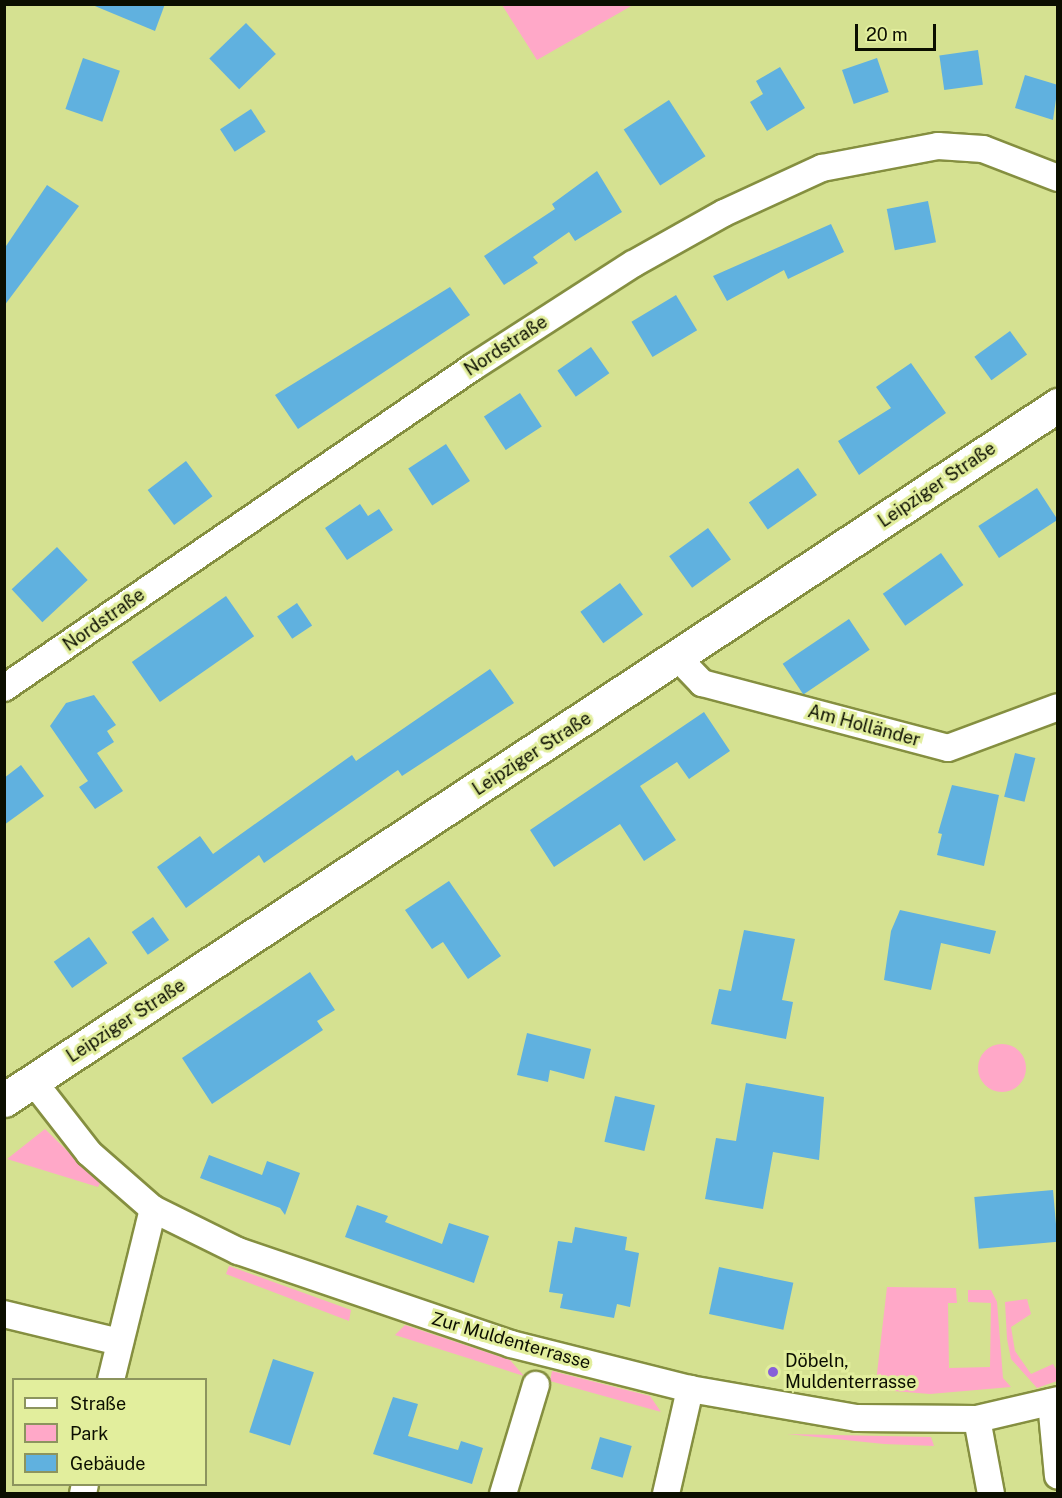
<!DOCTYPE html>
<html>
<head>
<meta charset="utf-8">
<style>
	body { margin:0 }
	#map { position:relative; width:1062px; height:1498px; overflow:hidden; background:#d5e191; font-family:"Public Sans",sans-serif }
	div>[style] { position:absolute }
	.green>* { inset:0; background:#ffa8c8 }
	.round { border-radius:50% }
	.building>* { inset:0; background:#60b1df; transform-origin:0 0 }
	.roads { filter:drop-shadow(2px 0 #858f40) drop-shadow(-2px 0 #858f40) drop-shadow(0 2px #858f40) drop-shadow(0 -2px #858f40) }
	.street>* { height:26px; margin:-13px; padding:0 13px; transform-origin:13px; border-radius:13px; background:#fff }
	.primary>* { height:33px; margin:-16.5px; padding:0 16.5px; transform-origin:16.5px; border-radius:16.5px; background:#fff }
	.dots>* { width:16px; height:16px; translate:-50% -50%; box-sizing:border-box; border:3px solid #e2ee9d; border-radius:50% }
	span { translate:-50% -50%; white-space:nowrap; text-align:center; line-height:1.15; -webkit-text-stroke:6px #e2ee9d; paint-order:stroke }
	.street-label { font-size:18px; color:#0b0e00 }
	.poi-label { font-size:18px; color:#0b0e00 }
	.left { translate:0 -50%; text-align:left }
	.frame { position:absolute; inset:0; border:6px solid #0b0e00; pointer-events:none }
	.legend { position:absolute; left:12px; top:1378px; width:195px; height:108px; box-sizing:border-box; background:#e2ee9d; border:2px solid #8c945e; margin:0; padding:8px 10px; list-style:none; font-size:18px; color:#0b0e00 }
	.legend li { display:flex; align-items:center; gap:12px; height:30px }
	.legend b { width:30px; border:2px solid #8c945e }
	.scale { position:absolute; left:855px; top:24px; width:81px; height:27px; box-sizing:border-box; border:3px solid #0b0e00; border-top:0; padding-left:8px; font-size:18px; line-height:21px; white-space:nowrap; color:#0b0e00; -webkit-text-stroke:4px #e2ee9d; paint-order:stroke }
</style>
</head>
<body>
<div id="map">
	<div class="green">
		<i style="clip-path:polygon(502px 5px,633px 5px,537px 60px)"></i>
		<i class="round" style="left:978px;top:1044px;width:48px;height:48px"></i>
		<i style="clip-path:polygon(45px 1129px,100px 1183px,98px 1187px,7px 1159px)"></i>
		<i style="clip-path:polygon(229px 1266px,351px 1310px,349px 1321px,226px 1274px)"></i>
		<i style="clip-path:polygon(887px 1287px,956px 1288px,957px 1303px,948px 1303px,949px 1368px,990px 1367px,991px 1303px,968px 1302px,968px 1290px,991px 1290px,997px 1302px,1003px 1378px,1011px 1387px,930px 1394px,881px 1390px,876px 1382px)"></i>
		<i style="clip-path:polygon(1027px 1299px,1031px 1314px,1011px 1327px,1015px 1351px,1031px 1374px,1053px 1364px,1057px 1371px,1057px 1381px,1037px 1388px,1011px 1359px,1007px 1339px,1005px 1302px)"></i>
		<i style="clip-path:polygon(405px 1325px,510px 1360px,524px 1376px,395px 1335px)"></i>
		<i style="clip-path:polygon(552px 1371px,650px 1396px,661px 1412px,550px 1381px)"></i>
		<i style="clip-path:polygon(787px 1434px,931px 1437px,934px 1446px,884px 1444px)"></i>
	</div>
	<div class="building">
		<i style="clip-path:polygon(90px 4px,165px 4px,155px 31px)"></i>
		<i style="left:246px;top:23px;width:43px;height:51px;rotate:46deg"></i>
		<i style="left:978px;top:50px;width:35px;height:39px;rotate:82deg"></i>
		<i style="left:83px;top:58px;width:39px;height:54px;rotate:19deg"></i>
		<i style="left:877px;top:58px;width:36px;height:37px;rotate:71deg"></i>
		<i style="clip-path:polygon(780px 67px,805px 108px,767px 131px,750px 102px,763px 94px,756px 81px)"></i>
		<i style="clip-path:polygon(1025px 75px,1058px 85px,1053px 120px,1015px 108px)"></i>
		<i style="left:669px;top:100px;width:67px;height:54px;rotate:57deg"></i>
		<i style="left:251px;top:109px;width:27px;height:37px;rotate:57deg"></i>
		<i style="clip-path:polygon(597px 171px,622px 212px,575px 241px,569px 232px,533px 257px,538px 263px,504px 285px,484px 256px,555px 209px,552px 204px)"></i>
		<i style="clip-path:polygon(47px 185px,79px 206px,4px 306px,4px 249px)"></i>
		<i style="left:928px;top:201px;width:42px;height:42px;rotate:79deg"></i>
		<i style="clip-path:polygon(831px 224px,844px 252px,788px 279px,784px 270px,727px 301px,713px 276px)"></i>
		<i style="clip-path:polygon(450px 287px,470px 315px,298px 429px,275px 395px)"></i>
		<i style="left:676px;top:295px;width:41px;height:52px;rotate:59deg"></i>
		<i style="left:1010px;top:331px;width:29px;height:44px;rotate:54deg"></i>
		<i style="left:591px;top:347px;width:32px;height:41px;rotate:55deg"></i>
		<i style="clip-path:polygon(911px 363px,946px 413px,859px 475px,838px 441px,891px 408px,876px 387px)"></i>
		<i style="left:520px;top:393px;width:40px;height:43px;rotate:57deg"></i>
		<i style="left:446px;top:444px;width:44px;height:45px;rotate:57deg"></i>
		<i style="left:186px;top:461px;width:44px;height:48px;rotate:53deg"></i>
		<i style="left:798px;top:468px;width:33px;height:60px;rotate:55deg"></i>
		<i style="left:1037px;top:488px;width:38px;height:70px;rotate:57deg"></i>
		<i style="clip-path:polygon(360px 504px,368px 516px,379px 509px,393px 530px,347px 560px,325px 528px)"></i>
		<i style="left:708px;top:528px;width:39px;height:48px;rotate:54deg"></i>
		<i style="left:57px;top:547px;width:45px;height:62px;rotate:47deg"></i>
		<i style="left:941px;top:553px;width:39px;height:71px;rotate:55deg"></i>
		<i style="left:620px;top:583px;width:39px;height:49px;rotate:54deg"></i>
		<i style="left:226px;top:596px;width:49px;height:115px;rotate:55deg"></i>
		<i style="left:297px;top:603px;width:27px;height:24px;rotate:56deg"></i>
		<i style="left:849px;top:619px;width:37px;height:80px;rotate:56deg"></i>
		<i style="clip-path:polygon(490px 669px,514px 703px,402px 776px,398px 770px,264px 863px,259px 855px,186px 908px,157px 867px,200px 836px,213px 854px,352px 755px,356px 761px)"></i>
		<i style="clip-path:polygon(94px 695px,116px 725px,107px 731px,114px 742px,97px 753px,123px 791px,95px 809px,79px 787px,88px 781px,50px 726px,66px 703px)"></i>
		<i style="clip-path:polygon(704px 712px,730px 751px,689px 779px,677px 762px,640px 786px,676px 840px,644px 861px,620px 824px,554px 867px,530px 830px)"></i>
		<i style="left:1015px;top:753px;width:21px;height:45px;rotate:14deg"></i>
		<i style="clip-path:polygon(21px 765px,44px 796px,4px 825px,4px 778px)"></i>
		<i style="clip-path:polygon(952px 785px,999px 795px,984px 866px,937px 855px,942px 834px,938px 833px)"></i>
		<i style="clip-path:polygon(449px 881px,501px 956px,468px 979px,443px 942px,432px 949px,405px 910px)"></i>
		<i style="clip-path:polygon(900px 910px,996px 931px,990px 954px,941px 943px,931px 990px,884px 980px,891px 931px)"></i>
		<i style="left:153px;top:917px;width:28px;height:26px;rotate:55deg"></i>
		<i style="clip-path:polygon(744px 930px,795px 939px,782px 1000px,793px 1002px,786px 1039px,711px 1024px,719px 989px,731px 991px)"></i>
		<i style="left:89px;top:937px;width:32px;height:43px;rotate:55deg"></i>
		<i style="clip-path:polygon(310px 972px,335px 1010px,317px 1021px,323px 1030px,212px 1104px,182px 1058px)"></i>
		<i style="clip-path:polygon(527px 1033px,591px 1049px,584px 1079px,550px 1070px,548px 1082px,517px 1075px)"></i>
		<i style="clip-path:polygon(746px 1083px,824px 1097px,819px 1160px,773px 1152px,763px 1209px,705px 1199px,716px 1138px,736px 1141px)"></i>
		<i style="left:615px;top:1096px;width:41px;height:47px;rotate:13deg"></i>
		<i style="clip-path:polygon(209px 1155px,262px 1175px,267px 1161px,300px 1173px,285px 1215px,280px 1208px,200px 1178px)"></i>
		<i style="left:1053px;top:1190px;width:52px;height:79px;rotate:85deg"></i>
		<i style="clip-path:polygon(357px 1205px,388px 1216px,385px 1222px,442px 1244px,449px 1223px,489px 1236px,474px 1283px,345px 1237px)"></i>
		<i style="clip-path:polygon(575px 1227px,627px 1237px,625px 1250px,639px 1253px,630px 1307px,617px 1304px,614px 1318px,560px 1308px,563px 1294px,549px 1292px,558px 1241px,572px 1243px)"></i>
		<i style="left:719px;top:1267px;width:76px;height:48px;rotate:12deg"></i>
		<i style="left:273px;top:1359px;width:43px;height:77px;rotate:18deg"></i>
		<i style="clip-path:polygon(393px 1397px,418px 1404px,408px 1436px,458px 1450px,461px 1441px,483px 1448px,472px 1484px,373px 1454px)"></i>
		<i style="left:600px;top:1437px;width:33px;height:33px;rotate:16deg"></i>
	</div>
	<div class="roads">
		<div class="street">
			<i style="left:678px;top:658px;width:35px;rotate:46deg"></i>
			<i style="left:702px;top:683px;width:254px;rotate:14.8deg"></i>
			<i style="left:948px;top:748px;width:117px;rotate:-20.4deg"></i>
			<i style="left:4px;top:688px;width:568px;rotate:-34.39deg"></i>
			<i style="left:473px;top:367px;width:190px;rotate:-32.8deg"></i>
			<i style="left:633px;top:264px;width:104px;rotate:-29.3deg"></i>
			<i style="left:724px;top:213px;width:108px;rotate:-24.7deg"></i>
			<i style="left:822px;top:168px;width:118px;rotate:-10.7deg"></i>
			<i style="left:938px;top:146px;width:45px;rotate:3.8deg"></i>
			<i style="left:983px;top:149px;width:80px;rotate:21.1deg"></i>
			<i style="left:33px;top:1081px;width:91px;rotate:52.1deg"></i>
			<i style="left:89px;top:1153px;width:85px;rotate:41.2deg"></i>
			<i style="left:153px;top:1209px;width:95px;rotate:26.3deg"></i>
			<i style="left:238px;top:1251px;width:288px;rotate:18.8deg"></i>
			<i style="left:511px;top:1344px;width:185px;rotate:14.1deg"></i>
			<i style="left:690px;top:1389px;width:169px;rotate:9.9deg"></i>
			<i style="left:857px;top:1418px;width:120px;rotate:0.5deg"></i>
			<i style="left:977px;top:1419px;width:83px;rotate:-13.2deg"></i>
			<i style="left:4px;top:1314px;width:119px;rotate:13.6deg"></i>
			<i style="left:111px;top:1380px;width:176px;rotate:-76.2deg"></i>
			<i style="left:1051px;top:1402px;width:74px;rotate:84.6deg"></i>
			<i style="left:977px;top:1419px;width:76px;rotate:79.4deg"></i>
			<i style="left:83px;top:1494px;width:10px;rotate:-79deg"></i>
			<i style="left:503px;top:1494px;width:114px;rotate:-73.2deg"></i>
			<i style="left:666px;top:1494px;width:108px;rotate:-77.1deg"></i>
		</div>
		<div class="primary">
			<i style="left:4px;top:1100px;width:1263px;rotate:-33.4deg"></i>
		</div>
	</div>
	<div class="dots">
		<i style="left:773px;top:1372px;background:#875fd9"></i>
	</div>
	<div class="street-label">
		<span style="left:506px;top:346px;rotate:-33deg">Nordstraße</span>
		<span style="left:937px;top:485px;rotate:-34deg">Leipziger Straße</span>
		<span style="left:104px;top:620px;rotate:-35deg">Nordstraße</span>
		<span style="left:864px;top:726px;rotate:15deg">Am Holländer</span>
		<span style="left:532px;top:754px;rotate:-33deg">Leipziger Straße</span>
		<span style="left:126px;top:1021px;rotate:-33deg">Leipziger Straße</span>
		<span style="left:511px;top:1341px;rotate:16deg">Zur Muldenterrasse</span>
	</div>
	<div class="poi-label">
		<span class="left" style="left:785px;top:1372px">Döbeln,<br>Muldenterrasse</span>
	</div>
	<div class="frame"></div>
	<ul class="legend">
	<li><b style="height:8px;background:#fff"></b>Straße</li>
	<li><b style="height:16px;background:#ffa8c8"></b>Park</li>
	<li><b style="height:16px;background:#60b1df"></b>Gebäude</li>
	</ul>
	<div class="scale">20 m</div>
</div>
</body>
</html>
